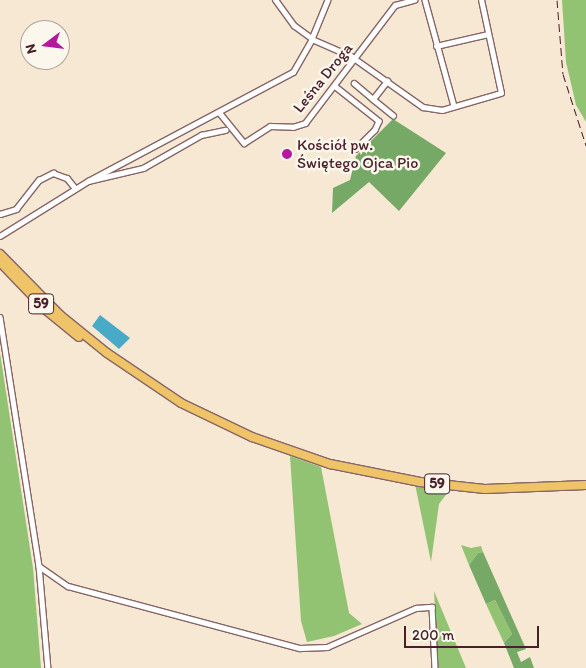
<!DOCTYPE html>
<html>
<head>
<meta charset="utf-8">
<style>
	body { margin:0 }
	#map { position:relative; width:586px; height:668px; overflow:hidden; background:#f7e8d3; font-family:Itim,sans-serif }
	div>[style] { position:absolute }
	.green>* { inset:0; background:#92c373 }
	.forest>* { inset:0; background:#75a965 }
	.water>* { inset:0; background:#47aac7 }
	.roads { filter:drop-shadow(1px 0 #876566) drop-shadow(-1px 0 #876566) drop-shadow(0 1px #876566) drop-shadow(0 -1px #876566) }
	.minor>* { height:4.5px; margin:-2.25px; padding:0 2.25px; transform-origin:2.25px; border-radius:2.25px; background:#fff }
	.primary>* { height:8px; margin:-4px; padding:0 4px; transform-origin:4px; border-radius:4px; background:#efc469 }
	.rail>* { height:1px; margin-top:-0.5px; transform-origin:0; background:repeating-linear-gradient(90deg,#4a1f2b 0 8px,transparent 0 12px) }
	.dots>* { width:14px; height:14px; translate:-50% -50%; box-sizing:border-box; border:2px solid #fbf7ec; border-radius:50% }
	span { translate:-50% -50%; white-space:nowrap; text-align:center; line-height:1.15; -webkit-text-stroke:5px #fbf7ec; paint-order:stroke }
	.shield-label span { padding:1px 4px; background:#fbf7ec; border:1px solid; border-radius:4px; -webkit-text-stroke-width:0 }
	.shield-label { font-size:15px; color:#4a1f2b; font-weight:700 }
	.street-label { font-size:16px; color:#4a1f2b }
	.poi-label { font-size:16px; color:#4a1f2b }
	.left { translate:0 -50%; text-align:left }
	.north { position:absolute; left:20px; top:20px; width:50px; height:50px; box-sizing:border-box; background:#fbf7ec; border:1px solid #b4a19f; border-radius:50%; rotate:255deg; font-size:14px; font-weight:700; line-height:20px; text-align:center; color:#4a1f2b }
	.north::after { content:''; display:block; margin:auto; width:18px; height:22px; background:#b5179e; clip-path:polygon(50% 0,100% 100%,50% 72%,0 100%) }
	.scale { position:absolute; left:404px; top:626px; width:135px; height:22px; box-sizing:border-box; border:2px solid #4a1f2b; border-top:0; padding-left:6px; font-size:15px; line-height:18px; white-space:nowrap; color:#4a1f2b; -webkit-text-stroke:4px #fbf7ec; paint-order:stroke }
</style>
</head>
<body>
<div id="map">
	<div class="green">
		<i style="clip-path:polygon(562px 0,586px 0,586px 122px,576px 105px,566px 62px)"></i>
		<i style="clip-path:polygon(0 353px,33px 568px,41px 668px,0 668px)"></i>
		<i style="clip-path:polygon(290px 456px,321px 467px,349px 613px,362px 624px,334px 636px,307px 642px,301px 621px)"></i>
		<i style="clip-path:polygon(415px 484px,451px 488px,439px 504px,431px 562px)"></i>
		<i style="clip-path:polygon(461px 545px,471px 548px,481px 546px,483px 552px,478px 553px,469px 565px)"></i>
		<i style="clip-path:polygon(434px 591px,466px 668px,438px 668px)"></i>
		<i style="clip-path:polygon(495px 600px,512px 634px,504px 643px,486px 604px)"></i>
	</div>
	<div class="forest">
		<i style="clip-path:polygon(393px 119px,446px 153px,399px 211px,369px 182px,332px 213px,333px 188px,350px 180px,356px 156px)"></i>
		<i style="clip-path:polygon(483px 552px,526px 649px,517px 652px,521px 662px,530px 657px,534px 668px,514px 668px,504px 643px,512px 634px,495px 600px,486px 604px,469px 565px,478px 553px)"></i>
	</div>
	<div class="water">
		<i style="clip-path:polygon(100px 315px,130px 338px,119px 349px,92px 326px)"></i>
	</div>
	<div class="roads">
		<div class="minor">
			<i style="left:328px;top:0;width:42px;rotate:112.3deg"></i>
			<i style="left:312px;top:39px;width:43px;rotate:23.6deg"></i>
			<i style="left:351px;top:56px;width:88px;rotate:35.3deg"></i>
			<i style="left:423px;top:107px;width:19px;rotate:9deg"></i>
			<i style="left:442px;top:110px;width:61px;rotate:-16.1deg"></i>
			<i style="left:501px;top:93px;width:95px;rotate:-102.1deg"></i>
			<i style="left:425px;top:0;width:110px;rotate:74.7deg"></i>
			<i style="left:436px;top:46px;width:53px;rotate:-13deg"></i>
			<i style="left:354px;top:83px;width:25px;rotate:40deg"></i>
			<i style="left:373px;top:99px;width:23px;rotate:-52deg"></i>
			<i style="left:335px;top:86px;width:56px;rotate:38.5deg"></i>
			<i style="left:379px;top:121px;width:10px;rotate:114deg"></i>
			<i style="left:375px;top:130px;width:27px;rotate:135deg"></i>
			<i style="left:373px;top:99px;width:26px;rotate:39deg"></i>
			<i style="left:219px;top:112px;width:40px;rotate:51deg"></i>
			<i style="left:244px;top:143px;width:31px;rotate:-33deg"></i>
			<i style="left:270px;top:126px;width:23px;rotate:2deg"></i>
			<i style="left:293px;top:127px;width:13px;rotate:-18deg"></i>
			<i style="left:305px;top:123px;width:148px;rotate:-52.7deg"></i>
			<i style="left:395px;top:5px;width:20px;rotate:-15deg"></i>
			<i style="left:88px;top:181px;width:232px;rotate:-28deg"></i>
			<i style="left:293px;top:72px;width:38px;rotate:-60deg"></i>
			<i style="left:312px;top:39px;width:22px;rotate:-144deg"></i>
			<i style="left:294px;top:26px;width:32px;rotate:-126deg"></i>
			<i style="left:0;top:214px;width:17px;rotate:-17deg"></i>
			<i style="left:16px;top:209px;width:37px;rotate:-52deg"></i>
			<i style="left:39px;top:180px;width:16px;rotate:-27deg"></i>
			<i style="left:53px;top:173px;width:15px;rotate:20deg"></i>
			<i style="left:67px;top:178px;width:13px;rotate:51deg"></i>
			<i style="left:0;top:236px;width:104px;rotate:-32deg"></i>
			<i style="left:88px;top:181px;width:57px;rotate:-13.3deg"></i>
			<i style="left:143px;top:168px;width:67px;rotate:-29.6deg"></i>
			<i style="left:201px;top:135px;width:25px;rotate:-12deg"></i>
			<i style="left:0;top:317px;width:252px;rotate:81.1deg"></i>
			<i style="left:39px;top:566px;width:102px;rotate:85deg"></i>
			<i style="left:39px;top:566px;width:35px;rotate:35deg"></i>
			<i style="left:68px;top:586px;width:240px;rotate:15deg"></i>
			<i style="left:300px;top:648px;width:27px;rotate:-2deg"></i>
			<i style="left:327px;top:647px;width:97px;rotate:-23.7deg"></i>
			<i style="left:416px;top:608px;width:16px;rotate:-4deg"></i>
			<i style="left:432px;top:607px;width:61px;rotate:87.2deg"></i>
		</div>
		<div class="primary">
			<i style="left:0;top:254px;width:86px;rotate:45.5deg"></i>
			<i style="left:60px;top:315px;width:60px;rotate:39deg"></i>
			<i style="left:107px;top:353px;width:89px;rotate:34deg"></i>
			<i style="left:181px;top:403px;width:79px;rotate:25.6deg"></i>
			<i style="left:252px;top:437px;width:83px;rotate:19.1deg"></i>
			<i style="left:330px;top:464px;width:92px;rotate:11.3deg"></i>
			<i style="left:420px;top:482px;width:65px;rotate:6.1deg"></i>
			<i style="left:485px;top:489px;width:101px;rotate:-2.3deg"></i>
			<i style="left:0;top:262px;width:68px;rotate:46.2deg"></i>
			<i style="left:47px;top:311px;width:41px;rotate:39.1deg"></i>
		</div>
	</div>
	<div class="rail">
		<i style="left:557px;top:0;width:74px;rotate:85.4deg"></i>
		<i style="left:563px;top:74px;width:75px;rotate:72.1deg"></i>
	</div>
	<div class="dots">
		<i style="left:287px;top:154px;background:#b5179e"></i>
	</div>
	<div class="shield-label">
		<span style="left:41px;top:304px">59</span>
		<span style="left:437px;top:484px">59</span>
	</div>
	<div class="street-label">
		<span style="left:323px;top:78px;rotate:-51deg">Leśna Droga</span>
	</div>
	<div class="poi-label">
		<span class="left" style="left:297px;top:154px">Kościół pw.<br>Świętego Ojca Pio</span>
	</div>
	<div class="north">N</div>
	<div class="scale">200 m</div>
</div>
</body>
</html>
